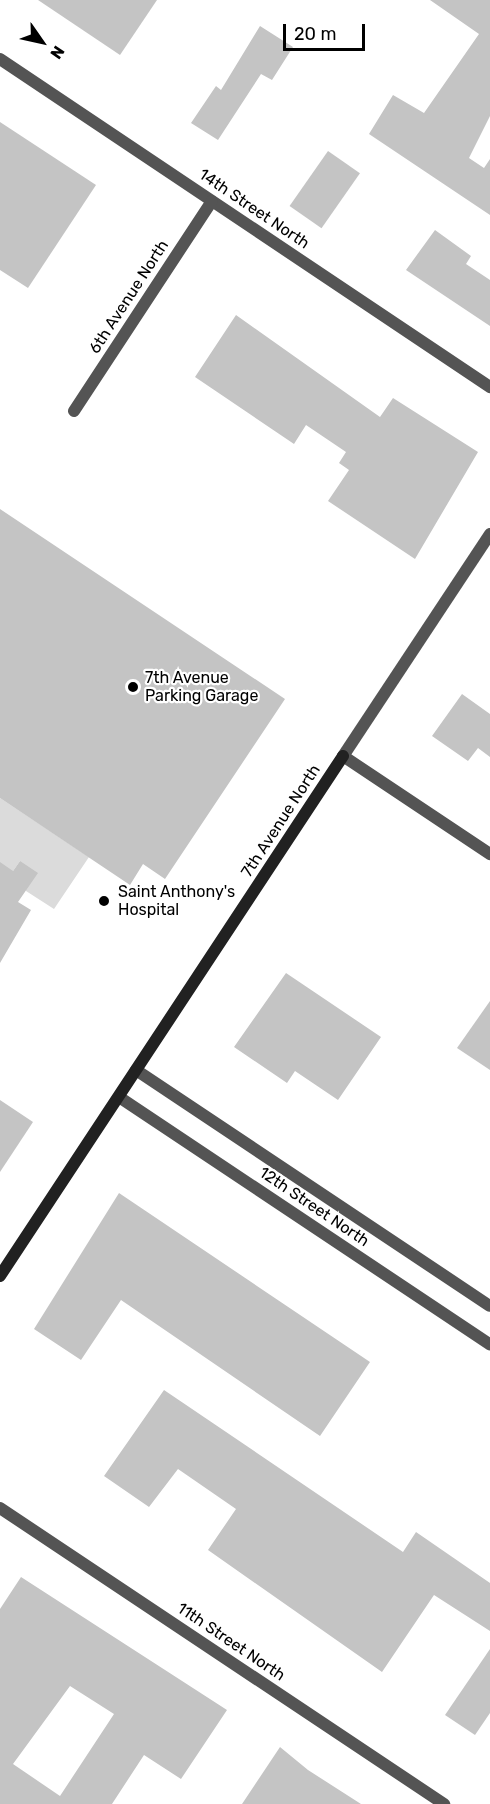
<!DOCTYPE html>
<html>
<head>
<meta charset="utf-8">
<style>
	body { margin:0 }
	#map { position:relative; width:490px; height:1804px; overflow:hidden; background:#fff; font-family:Rubik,sans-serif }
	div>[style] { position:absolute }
	.green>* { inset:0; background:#dbdbdb }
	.building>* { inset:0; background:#c4c4c4; transform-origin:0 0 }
	.street>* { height:12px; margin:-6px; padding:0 6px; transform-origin:6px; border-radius:6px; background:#545454 }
	.secondary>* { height:12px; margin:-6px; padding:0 6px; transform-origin:6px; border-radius:6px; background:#212121 }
	.dots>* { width:16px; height:16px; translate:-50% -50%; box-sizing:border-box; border:3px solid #fff; border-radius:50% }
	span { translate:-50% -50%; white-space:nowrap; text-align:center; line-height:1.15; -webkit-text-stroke:4.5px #fff; paint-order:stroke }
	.street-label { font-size:16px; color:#000 }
	.poi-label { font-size:16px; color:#000 }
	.left { translate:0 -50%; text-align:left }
	.north { position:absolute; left:12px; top:12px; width:60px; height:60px; -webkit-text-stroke:4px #fff; paint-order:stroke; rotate:124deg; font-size:16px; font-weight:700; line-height:24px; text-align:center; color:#000 }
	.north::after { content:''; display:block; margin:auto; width:21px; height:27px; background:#000; clip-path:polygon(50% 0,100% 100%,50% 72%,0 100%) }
	.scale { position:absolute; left:283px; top:24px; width:82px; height:27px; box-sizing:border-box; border:3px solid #000; border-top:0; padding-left:8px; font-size:18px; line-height:21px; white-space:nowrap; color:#000; -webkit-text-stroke:4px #fff; paint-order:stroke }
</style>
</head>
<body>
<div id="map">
	<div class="green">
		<i style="clip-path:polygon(0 798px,89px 857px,54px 909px,26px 891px,20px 861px,13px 871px,0 874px)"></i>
	</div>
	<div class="building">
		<i style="clip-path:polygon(38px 0,157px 0,120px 55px)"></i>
		<i style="clip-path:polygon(430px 0,490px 0,490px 116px,469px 158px,484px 168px,490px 159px,490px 215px,369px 134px,393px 95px,424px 113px,479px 34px)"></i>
		<i style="clip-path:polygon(260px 26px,293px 47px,272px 80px,261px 74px,218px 140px,191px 123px,216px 86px,221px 90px)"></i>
		<i style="clip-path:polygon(0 122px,96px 185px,28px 288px,0 270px)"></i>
		<i style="left:328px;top:151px;width:39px;height:67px;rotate:35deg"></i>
		<i style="clip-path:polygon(435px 230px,471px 256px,466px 264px,490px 280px,490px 326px,406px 270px)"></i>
		<i style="clip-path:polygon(236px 315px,380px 417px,393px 398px,478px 452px,415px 559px,328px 501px,349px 470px,339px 463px,346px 452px,306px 425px,294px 444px,195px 377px)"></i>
		<i style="clip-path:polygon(0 509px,285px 699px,165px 879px,143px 864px,130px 885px,0 798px)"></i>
		<i style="clip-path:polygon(462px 694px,490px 714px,490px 757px,478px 748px,468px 761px,432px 736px)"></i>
		<i style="clip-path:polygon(20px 861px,38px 873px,18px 902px,31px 910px,0 963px,0 862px,13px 871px)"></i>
		<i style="clip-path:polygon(286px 973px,381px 1037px,338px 1100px,295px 1071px,287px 1083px,234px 1047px)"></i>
		<i style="clip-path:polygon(490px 1001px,490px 1070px,457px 1048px)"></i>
		<i style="clip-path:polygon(0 1100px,33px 1122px,0 1172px)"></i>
		<i style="clip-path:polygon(119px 1193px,370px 1362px,320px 1436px,121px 1300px,81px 1360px,34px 1329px)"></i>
		<i style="clip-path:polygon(164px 1390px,403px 1552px,416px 1532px,490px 1583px,490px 1631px,434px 1595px,382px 1672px,208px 1550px,236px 1509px,178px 1469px,149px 1507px,104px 1476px)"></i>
		<i style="clip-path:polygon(evenodd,21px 1577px,227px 1710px,181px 1779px,144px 1755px,112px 1804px,0 1804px,0 1609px,21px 1577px,70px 1686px,114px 1714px,60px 1796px,13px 1764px,70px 1686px)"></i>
		<i style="clip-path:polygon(490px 1649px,490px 1713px,475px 1735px,445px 1715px)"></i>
		<i style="clip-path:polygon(280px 1747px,308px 1770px,361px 1804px,242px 1804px)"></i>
	</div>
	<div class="street">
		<i style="left:0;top:59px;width:590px;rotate:33.8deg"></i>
		<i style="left:74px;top:411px;width:251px;rotate:-56.7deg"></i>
		<i style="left:490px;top:534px;width:266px;rotate:123.5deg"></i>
		<i style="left:343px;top:756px;width:177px;rotate:33.7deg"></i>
		<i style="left:136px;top:1070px;width:425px;rotate:33.7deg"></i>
		<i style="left:119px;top:1097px;width:446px;rotate:33.7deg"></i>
		<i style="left:0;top:1508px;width:534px;rotate:33.69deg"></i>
	</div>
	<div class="secondary">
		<i style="left:0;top:1276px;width:623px;rotate:-56.59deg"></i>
	</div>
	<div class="dots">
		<i style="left:133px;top:687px;background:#000"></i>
		<i style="left:104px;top:901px;background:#000"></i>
	</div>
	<div class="street-label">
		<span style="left:254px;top:209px;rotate:34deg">14th Street North</span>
		<span style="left:129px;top:297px;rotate:-57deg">6th Avenue North</span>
		<span style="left:281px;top:821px;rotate:-57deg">7th Avenue North</span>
		<span style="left:314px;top:1207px;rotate:34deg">12th Street North</span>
		<span style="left:231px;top:1642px;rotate:34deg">11th Street North</span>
	</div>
	<div class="poi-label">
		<span class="left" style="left:145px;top:687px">7th Avenue<br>Parking Garage</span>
		<span class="left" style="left:118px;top:901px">Saint Anthony's<br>Hospital</span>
	</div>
	<div class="north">N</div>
	<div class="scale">20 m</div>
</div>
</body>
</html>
